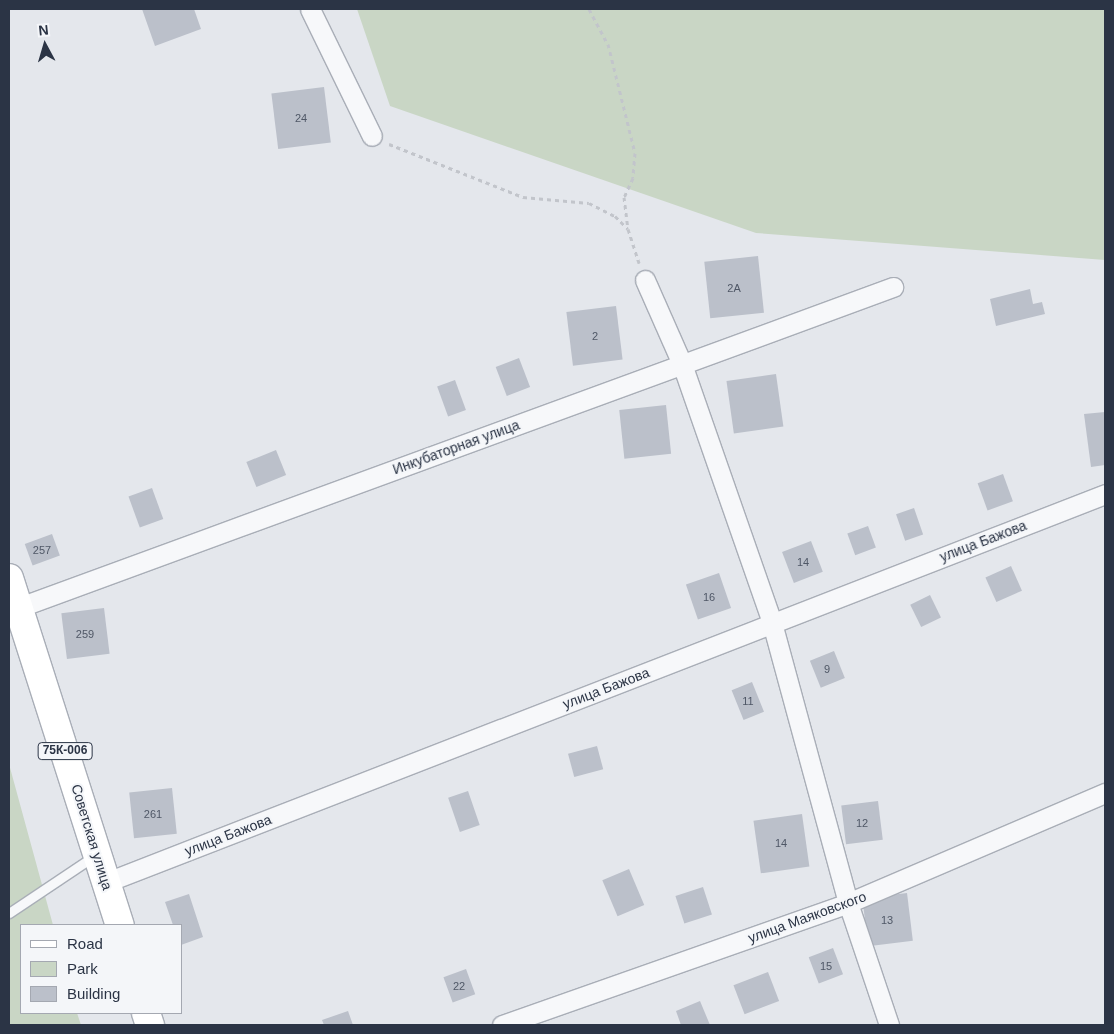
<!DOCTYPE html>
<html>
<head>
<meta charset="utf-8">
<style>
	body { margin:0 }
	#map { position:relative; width:1114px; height:1034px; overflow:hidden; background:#e4e7ec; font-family:Helvetica,sans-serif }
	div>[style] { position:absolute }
	.green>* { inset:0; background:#c9d6c5 }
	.building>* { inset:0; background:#bbc0ca; transform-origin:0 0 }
	.path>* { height:3px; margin-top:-1.5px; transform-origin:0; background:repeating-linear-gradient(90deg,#c2c5cb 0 4px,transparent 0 8px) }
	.roads { filter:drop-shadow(1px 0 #a9aeb7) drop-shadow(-1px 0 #a9aeb7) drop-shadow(0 1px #a9aeb7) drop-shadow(0 -1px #a9aeb7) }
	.service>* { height:9px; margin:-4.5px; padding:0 4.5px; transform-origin:4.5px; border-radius:4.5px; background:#f7f8fa }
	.minor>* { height:19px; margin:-9.5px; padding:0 9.5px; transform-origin:9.5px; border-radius:9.5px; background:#f7f8fa }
	.primary>* { height:28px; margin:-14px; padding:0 14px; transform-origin:14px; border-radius:14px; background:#fff }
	span { translate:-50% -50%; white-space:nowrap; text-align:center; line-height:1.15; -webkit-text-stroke:4px #f4f6f9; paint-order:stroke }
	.number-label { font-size:11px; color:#4f5766 }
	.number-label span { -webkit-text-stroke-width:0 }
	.shield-label span { padding:1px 4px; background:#f4f6f9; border:1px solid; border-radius:4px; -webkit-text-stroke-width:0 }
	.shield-label { font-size:12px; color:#2b3445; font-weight:700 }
	.street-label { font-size:14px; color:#2b3445 }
	.frame { position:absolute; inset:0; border:10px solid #2b3445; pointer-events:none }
	.legend { position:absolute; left:20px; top:924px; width:162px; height:90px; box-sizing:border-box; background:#f4f6f9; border:1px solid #a4a8b1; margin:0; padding:6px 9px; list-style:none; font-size:15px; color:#2b3445 }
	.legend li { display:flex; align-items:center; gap:10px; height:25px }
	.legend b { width:25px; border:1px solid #a4a8b1 }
	.north { position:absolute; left:20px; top:20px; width:50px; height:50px; -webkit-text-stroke:4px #f4f6f9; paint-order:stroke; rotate:354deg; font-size:14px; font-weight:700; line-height:20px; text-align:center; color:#2b3445 }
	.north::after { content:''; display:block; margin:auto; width:18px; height:22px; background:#2b3445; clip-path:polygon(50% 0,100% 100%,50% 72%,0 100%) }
</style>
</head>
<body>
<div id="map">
	<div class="green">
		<i style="clip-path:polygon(357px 9px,1105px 9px,1105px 260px,756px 233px,390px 106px)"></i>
		<i style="clip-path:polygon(9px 764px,53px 925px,21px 925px,21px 1013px,77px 1013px,81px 1025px,9px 1025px)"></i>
	</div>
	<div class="building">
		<i style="clip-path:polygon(142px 9px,194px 9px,201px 29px,155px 46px)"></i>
		<i style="left:324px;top:87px;width:56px;height:53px;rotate:83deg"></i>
		<i style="left:758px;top:256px;width:57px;height:54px;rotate:84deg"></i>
		<i style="clip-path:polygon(1030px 289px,1033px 304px,1042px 302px,1045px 314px,996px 326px,990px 299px)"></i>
		<i style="left:616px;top:306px;width:54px;height:50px;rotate:83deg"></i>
		<i style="left:519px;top:358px;width:31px;height:25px;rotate:69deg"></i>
		<i style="left:776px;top:374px;width:53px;height:50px;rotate:82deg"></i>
		<i style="left:455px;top:380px;width:32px;height:19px;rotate:70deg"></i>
		<i style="left:666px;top:405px;width:49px;height:47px;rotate:84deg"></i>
		<i style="clip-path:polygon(1105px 412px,1105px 465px,1091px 467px,1084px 414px)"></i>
		<i style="left:276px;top:450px;width:27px;height:32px;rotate:68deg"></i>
		<i style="left:1003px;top:474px;width:29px;height:27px;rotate:70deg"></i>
		<i style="left:152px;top:488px;width:33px;height:25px;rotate:70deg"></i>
		<i style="left:914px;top:508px;width:28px;height:19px;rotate:71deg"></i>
		<i style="left:868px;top:526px;width:23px;height:22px;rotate:70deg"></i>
		<i style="left:52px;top:534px;width:23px;height:29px;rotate:70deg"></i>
		<i style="left:811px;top:541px;width:33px;height:31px;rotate:69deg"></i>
		<i style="left:1011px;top:566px;width:27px;height:28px;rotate:66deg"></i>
		<i style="left:719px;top:573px;width:37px;height:35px;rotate:71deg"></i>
		<i style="left:930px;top:595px;width:25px;height:22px;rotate:64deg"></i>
		<i style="left:104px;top:608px;width:46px;height:43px;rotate:83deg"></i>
		<i style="left:834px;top:651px;width:29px;height:26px;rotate:68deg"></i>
		<i style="left:752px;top:682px;width:32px;height:22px;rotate:68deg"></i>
		<i style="left:597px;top:746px;width:24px;height:30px;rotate:75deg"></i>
		<i style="left:172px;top:788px;width:46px;height:43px;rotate:84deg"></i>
		<i style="left:468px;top:791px;width:36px;height:21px;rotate:71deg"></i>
		<i style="left:878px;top:801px;width:39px;height:37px;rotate:83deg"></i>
		<i style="left:802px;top:814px;width:53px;height:49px;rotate:82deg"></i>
		<i style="left:629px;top:869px;width:39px;height:29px;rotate:67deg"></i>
		<i style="left:703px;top:887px;width:29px;height:29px;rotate:72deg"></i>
		<i style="left:907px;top:893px;width:48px;height:45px;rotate:83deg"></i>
		<i style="clip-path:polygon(189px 894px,203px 937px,181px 945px,181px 925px,173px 925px,165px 902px)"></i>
		<i style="left:833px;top:948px;width:28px;height:26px;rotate:69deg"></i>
		<i style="left:466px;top:969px;width:27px;height:24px;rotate:70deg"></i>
		<i style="left:768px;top:972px;width:31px;height:37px;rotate:69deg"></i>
		<i style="clip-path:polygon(700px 1001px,710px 1025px,681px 1025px,676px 1011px)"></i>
		<i style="clip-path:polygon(348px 1011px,353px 1025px,324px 1025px,322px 1020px)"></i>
	</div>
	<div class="path">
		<i style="left:589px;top:9px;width:40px;rotate:62deg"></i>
		<i style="left:608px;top:44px;width:112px;rotate:76.1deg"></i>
		<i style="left:635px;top:153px;width:25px;rotate:95deg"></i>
		<i style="left:633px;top:178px;width:21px;rotate:115deg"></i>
		<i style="left:624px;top:197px;width:32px;rotate:83deg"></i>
		<i style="left:389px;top:144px;width:144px;rotate:21.6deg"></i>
		<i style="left:523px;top:197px;width:66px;rotate:5.2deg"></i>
		<i style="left:589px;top:203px;width:29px;rotate:27deg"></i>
		<i style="left:615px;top:216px;width:18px;rotate:45deg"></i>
		<i style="left:628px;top:229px;width:36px;rotate:72deg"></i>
	</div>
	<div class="roads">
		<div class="service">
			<i style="left:9px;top:913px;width:102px;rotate:-33.8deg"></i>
		</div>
		<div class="minor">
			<i style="left:310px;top:9px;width:141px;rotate:64deg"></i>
			<i style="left:645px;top:280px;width:92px;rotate:66.2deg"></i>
			<i style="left:682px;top:364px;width:274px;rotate:70.8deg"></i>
			<i style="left:772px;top:623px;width:290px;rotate:74.8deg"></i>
			<i style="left:848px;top:903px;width:129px;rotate:71.4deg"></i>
			<i style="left:20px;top:607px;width:930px;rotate:-20.13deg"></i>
			<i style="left:107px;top:882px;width:1071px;rotate:-21.24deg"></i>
			<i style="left:502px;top:1025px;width:367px;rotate:-19.4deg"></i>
			<i style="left:848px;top:903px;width:280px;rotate:-23.2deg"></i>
		</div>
		<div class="primary">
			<i style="left:9px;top:578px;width:364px;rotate:72.3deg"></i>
			<i style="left:146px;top:1013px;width:13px;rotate:72deg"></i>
		</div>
	</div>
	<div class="number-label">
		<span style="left:301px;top:118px">24</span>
		<span style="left:734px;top:288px">2А</span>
		<span style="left:595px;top:336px">2</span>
		<span style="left:42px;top:550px">257</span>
		<span style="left:803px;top:562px">14</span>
		<span style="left:709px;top:597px">16</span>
		<span style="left:85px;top:634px">259</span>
		<span style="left:827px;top:669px">9</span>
		<span style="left:748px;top:701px">11</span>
		<span style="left:153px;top:814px">261</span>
		<span style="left:862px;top:823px">12</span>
		<span style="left:781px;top:843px">14</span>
		<span style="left:887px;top:920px">13</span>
		<span style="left:826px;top:966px">15</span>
		<span style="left:459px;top:986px">22</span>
	</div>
	<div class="shield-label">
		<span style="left:65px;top:751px">75К-006</span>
	</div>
	<div class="street-label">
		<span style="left:456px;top:447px;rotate:-20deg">Инкубаторная улица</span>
		<span style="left:983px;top:541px;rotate:-21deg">улица Бажова</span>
		<span style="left:606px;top:688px;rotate:-21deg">улица Бажова</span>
		<span style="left:228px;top:835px;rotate:-21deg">улица Бажова</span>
		<span style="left:92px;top:837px;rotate:73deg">Советская улица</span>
		<span style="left:807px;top:917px;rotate:-20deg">улица Маяковского</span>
	</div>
	<div class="frame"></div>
	<ul class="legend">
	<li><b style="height:6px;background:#fff"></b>Road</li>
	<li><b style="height:14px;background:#c9d6c5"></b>Park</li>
	<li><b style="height:14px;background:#bbc0ca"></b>Building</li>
	</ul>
	<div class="north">N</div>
</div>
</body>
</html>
